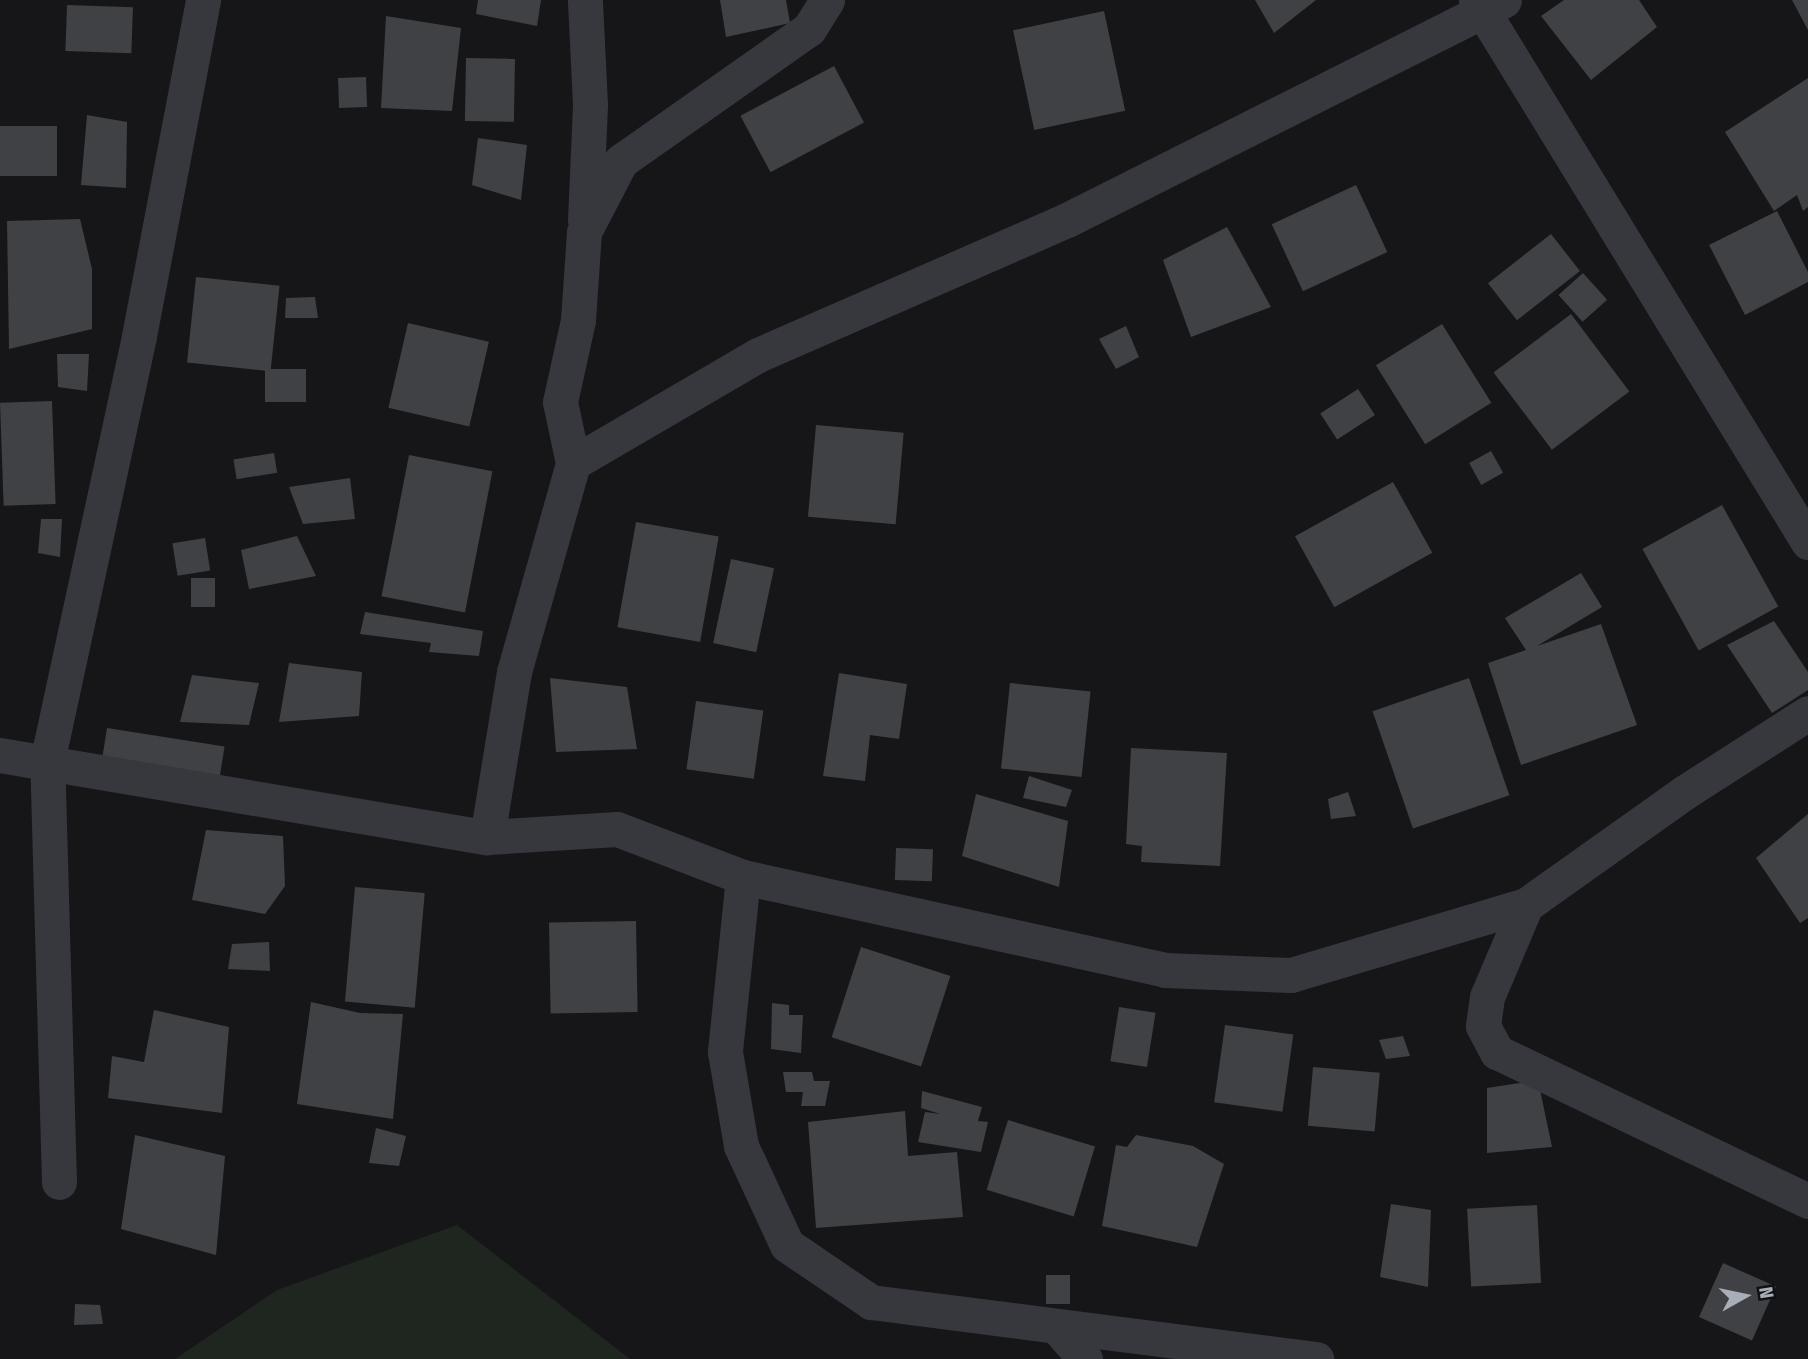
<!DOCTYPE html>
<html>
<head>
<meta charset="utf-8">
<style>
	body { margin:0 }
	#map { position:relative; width:1808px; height:1359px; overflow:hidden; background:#161618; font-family:"Fira Sans Condensed",sans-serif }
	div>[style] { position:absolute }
	.green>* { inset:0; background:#1e261f }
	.building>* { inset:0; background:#404145; transform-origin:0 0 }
	.street>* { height:35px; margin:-17.5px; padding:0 17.5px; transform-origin:17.5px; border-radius:17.5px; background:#37383d }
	span { translate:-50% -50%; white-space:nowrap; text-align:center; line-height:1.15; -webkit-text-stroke:6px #111113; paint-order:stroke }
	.north { position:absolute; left:1710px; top:1261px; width:70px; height:70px; -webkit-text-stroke:5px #111113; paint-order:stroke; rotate:81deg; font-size:19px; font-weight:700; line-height:28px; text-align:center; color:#a8adb8 }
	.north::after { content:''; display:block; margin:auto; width:24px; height:32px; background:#a8adb8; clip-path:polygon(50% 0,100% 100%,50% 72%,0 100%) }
</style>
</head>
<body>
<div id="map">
	<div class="green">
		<i style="clip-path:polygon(457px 1225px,630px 1359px,175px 1359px,277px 1290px)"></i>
	</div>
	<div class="building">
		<i style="clip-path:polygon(478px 0,541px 0,537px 26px,476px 14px)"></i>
		<i style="clip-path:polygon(720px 0,786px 0,790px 23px,726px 37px)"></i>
		<i style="clip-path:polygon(1255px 0,1316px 0,1274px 33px)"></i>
		<i style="clip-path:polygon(1564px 0,1639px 0,1657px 27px,1591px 80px,1541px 16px)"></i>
		<i style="clip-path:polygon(1792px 0,1808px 0,1808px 30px)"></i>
		<i style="left:67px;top:5px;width:66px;height:46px;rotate:2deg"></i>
		<i style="left:1104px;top:11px;width:102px;height:93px;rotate:78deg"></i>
		<i style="clip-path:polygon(386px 16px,461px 28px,452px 111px,381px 108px)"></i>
		<i style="left:466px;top:58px;width:49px;height:63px;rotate:1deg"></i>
		<i style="left:834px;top:66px;width:64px;height:106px;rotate:62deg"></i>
		<i style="left:366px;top:77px;width:30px;height:28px;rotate:88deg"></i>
		<i style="clip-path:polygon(1808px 78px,1808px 207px,1803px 211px,1797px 195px,1774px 211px,1725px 132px)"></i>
		<i style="clip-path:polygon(87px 115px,127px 122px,126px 188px,81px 185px)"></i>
		<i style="left:0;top:126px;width:57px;height:50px"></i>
		<i style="clip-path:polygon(478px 138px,527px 145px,521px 200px,472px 185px)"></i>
		<i style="left:1356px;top:185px;width:74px;height:93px;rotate:65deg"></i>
		<i style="clip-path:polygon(1777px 211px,1808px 272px,1808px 282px,1745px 315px,1709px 245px)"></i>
		<i style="clip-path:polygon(80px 219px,92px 269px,92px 329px,9px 349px,7px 221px)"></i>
		<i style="clip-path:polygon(1227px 227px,1271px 307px,1191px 337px,1163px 260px)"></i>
		<i style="left:1551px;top:234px;width:47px;height:80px;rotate:52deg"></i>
		<i style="left:1583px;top:273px;width:36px;height:33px;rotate:48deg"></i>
		<i style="left:196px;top:277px;width:84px;height:86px;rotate:6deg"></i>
		<i style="clip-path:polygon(315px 297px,318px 318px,285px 318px,286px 298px)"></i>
		<i style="left:1571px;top:314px;width:97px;height:97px;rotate:53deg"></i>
		<i style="left:408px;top:323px;width:83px;height:87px;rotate:13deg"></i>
		<i style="left:1442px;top:324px;width:93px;height:78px;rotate:58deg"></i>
		<i style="clip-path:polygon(1126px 326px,1139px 357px,1116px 369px,1099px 339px)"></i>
		<i style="clip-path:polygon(57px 354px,89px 354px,87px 391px,58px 387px)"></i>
		<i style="left:306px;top:369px;width:33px;height:41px;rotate:90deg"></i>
		<i style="left:1358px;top:389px;width:31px;height:45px;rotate:57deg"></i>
		<i style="left:52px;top:401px;width:103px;height:52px;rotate:88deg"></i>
		<i style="left:816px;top:425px;width:88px;height:92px;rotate:5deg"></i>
		<i style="left:1491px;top:451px;width:25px;height:25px;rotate:61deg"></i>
		<i style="left:274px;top:453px;width:20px;height:41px;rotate:81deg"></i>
		<i style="left:409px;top:455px;width:85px;height:144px;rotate:11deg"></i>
		<i style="clip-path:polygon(350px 478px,355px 519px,303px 524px,289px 487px)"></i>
		<i style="left:1393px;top:482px;width:81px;height:112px;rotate:61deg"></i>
		<i style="left:1722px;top:505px;width:116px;height:91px;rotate:61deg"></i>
		<i style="clip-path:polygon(41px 519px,62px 519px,60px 557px,38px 553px)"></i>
		<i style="left:636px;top:522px;width:84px;height:107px;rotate:10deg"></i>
		<i style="clip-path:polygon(297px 536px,316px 576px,249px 589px,241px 550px)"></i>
		<i style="left:205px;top:538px;width:33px;height:33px;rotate:81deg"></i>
		<i style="left:731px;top:559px;width:44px;height:86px;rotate:12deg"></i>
		<i style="clip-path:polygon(1581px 573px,1602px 607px,1537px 646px,1601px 624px,1637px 725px,1521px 765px,1488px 663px,1526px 650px,1505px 618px)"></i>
		<i style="left:191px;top:578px;width:24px;height:29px"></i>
		<i style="clip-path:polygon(365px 612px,483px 631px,479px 656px,429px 652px,431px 643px,360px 634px)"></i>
		<i style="clip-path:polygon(1774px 621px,1808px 672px,1808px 690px,1772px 713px,1727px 645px)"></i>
		<i style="clip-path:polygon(289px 663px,362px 672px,359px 716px,279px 722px)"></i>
		<i style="clip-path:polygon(839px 673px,907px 684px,899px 739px,870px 735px,865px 781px,823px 776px)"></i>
		<i style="clip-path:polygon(192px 675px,259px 683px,249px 725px,180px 722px)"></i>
		<i style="clip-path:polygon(550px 678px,627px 687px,637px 749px,556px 752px)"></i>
		<i style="left:1469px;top:678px;width:124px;height:102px;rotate:71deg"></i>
		<i style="left:1010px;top:683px;width:81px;height:86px;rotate:6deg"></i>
		<i style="left:696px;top:701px;width:68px;height:69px;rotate:8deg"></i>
		<i style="left:107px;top:728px;width:119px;height:33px;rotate:9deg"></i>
		<i style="clip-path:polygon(1131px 748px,1227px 753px,1220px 866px,1141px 862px,1142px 846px,1126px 844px)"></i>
		<i style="clip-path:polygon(1029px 776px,1072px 790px,1066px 807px,1023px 798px)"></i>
		<i style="clip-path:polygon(1348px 792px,1356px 816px,1331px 819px,1328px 799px)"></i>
		<i style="clip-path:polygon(976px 794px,1068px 821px,1059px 887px,962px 856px)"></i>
		<i style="clip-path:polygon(1808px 814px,1808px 918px,1800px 923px,1756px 858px)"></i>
		<i style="clip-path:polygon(206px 830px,283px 836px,285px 886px,265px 914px,192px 900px)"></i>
		<i style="left:896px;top:848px;width:37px;height:32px;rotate:2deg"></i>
		<i style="left:355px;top:887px;width:70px;height:115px;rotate:5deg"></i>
		<i style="left:636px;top:921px;width:91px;height:87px;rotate:89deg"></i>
		<i style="clip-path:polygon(269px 942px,270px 971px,228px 969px,232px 944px)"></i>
		<i style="left:861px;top:947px;width:94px;height:95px;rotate:18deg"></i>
		<i style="clip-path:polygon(311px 1002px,360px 1013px,403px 1014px,393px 1119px,297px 1104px)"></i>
		<i style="clip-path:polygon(772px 1003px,789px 1005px,789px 1015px,803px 1015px,801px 1053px,771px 1049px)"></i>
		<i style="left:1119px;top:1007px;width:37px;height:55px;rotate:9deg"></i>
		<i style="clip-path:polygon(154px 1010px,229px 1027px,222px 1113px,108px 1098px,112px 1056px,144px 1062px)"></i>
		<i style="left:1225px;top:1025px;width:69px;height:78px;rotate:8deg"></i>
		<i style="clip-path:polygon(1403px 1036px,1410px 1056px,1386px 1059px,1379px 1040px)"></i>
		<i style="left:1313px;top:1067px;width:67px;height:59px;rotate:5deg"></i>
		<i style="clip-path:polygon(783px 1072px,812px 1072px,814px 1081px,830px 1081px,825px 1106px,801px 1106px,803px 1092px,786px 1092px)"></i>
		<i style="clip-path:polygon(1538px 1080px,1552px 1147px,1487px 1153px,1487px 1088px)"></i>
		<i style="clip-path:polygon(922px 1091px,982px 1107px,978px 1121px,988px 1122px,981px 1152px,918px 1142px,925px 1112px,940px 1114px,921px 1108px)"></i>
		<i style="clip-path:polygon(905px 1111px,908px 1156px,957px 1152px,963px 1217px,816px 1228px,808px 1122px)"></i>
		<i style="left:1008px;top:1120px;width:91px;height:73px;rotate:17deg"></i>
		<i style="clip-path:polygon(376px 1128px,406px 1136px,399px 1166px,369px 1163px)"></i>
		<i style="clip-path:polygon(135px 1135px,225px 1156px,216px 1255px,121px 1229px)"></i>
		<i style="clip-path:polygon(1136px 1135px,1193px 1146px,1224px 1164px,1197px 1247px,1102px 1226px,1116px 1145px,1127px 1147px)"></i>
		<i style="clip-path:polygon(1391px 1204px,1431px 1210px,1428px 1287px,1380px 1277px)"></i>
		<i style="left:1537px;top:1205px;width:78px;height:70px;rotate:87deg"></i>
		<i style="left:1723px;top:1263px;width:58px;height:59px;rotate:24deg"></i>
		<i style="left:1046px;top:1275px;width:24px;height:29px"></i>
		<i style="clip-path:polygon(75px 1304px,100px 1305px,103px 1324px,74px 1325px)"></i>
	</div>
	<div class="street">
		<i style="left:1476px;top:0;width:636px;rotate:58.51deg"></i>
		<i style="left:585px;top:220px;width:116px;rotate:-87.5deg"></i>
		<i style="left:590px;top:104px;width:104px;rotate:-92.8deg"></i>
		<i style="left:573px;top:463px;width:62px;rotate:-102deg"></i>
		<i style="left:560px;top:402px;width:84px;rotate:-77.6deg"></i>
		<i style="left:578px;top:320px;width:88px;rotate:-86.1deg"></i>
		<i style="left:584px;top:232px;width:80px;rotate:-62.5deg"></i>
		<i style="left:621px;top:161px;width:230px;rotate:-35.1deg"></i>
		<i style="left:809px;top:29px;width:34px;rotate:-58deg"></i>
		<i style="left:0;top:755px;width:494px;rotate:9.6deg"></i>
		<i style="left:487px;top:837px;width:130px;rotate:-3.5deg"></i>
		<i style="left:617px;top:829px;width:135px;rotate:20.9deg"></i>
		<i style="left:743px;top:877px;width:432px;rotate:12.4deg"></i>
		<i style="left:1165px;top:970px;width:126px;rotate:2.3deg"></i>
		<i style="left:1291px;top:975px;width:245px;rotate:-16.6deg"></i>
		<i style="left:1526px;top:905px;width:195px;rotate:-35.4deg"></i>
		<i style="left:1685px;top:792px;width:146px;rotate:-32.7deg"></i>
		<i style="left:487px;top:837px;width:167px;rotate:-80.7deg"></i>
		<i style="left:514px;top:672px;width:217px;rotate:-74.2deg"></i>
		<i style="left:573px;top:463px;width:214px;rotate:-30.3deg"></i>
		<i style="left:758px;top:355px;width:337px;rotate:-23.6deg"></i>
		<i style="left:1067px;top:220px;width:489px;rotate:-26.7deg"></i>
		<i style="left:743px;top:877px;width:176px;rotate:95.9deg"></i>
		<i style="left:725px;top:1052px;width:95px;rotate:80.3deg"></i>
		<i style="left:741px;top:1146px;width:109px;rotate:65.1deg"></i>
		<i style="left:787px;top:1245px;width:102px;rotate:34.2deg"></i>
		<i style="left:871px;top:1302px;width:449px;rotate:7.3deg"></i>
		<i style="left:1526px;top:905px;width:100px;rotate:113deg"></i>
		<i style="left:1487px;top:997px;width:29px;rotate:98deg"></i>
		<i style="left:1483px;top:1026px;width:30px;rotate:62deg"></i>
		<i style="left:1497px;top:1052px;width:345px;rotate:25.6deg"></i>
		<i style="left:59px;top:1182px;width:420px;rotate:-91.6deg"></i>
		<i style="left:47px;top:762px;width:436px;rotate:-77.8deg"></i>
		<i style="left:139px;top:336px;width:342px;rotate:-79.2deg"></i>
		<i style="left:1056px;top:1326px;width:44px;rotate:48.7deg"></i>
	</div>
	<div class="north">N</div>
</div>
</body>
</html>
